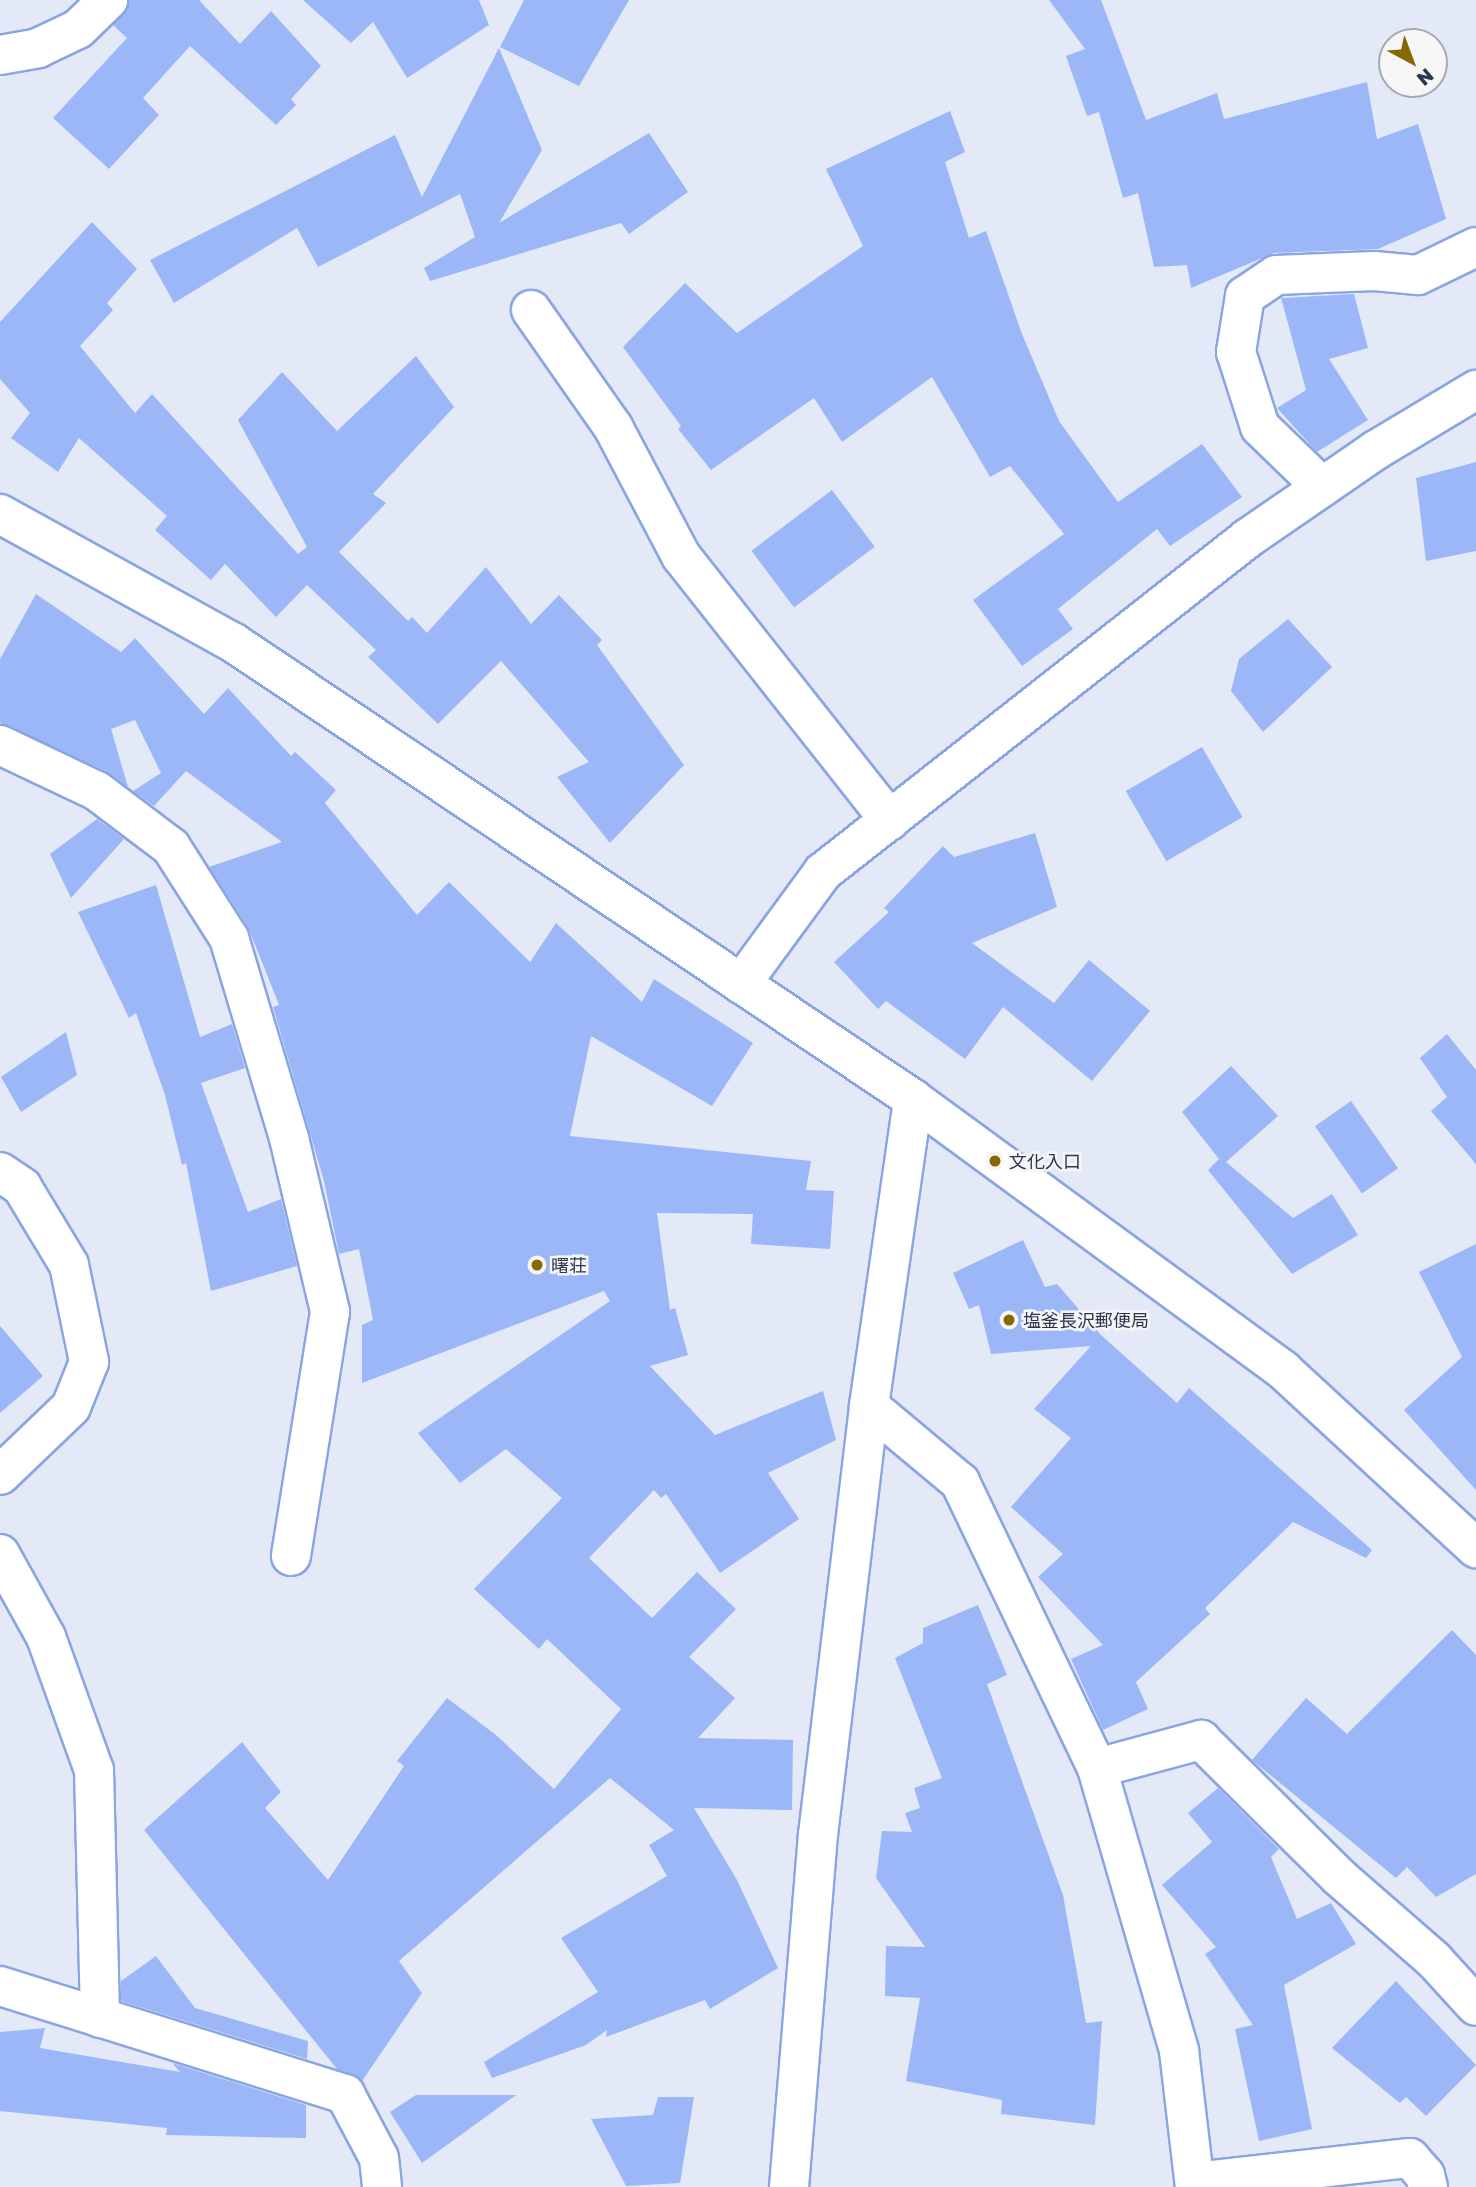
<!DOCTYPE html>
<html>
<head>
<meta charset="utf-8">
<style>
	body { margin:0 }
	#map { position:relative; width:1476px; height:2187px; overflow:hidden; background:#e3e9f7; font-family:"Golos Text","Noto Sans JP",sans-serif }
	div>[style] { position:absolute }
	.building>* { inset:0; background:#9cb7f7; transform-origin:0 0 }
	.roads { filter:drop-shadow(2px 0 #8aa5e3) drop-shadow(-2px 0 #8aa5e3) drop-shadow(0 2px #8aa5e3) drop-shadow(0 -2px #8aa5e3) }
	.minor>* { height:38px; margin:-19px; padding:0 19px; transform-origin:19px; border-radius:19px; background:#fff }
	.tertiary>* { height:38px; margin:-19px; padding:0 19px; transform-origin:19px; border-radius:19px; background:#fff }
	.dots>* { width:19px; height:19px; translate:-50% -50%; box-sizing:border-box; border:4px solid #f6f6f6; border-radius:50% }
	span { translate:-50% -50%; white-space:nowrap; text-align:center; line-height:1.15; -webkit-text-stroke:5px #f6f6f6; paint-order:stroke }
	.poi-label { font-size:18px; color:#2b3650 }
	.left { translate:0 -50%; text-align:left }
	.north { position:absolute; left:1378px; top:28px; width:70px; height:70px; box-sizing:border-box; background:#f6f6f6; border:2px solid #a5a9b4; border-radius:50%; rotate:139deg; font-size:19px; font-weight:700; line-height:28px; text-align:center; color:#2b3650 }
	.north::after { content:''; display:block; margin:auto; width:24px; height:32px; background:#886804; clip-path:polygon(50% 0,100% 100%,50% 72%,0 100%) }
</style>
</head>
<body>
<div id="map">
	<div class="building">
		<i style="clip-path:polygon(130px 0,199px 0,240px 44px,271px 11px,321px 66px,291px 99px,296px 105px,276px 125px,190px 46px,143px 98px,159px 115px,109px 169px,53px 118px,127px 38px,113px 25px)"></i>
		<i style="clip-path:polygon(303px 0,479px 0,489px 25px,407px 78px,373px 22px,351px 43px)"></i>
		<i style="clip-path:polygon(524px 0,629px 0,579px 86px,500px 47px)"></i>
		<i style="clip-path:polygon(1049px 0,1101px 0,1146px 120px,1217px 93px,1224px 119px,1367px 82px,1377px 139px,1418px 124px,1446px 219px,1378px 249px,1274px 253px,1191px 288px,1187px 265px,1154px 267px,1138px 193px,1123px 198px,1099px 112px,1087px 116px,1066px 56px,1085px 49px)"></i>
		<i style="clip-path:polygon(499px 48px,542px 150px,499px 223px,649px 133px,688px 192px,629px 234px,621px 223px,430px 281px,424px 268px,475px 237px,460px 194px,318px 267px,297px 228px,174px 303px,150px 260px,395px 135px,422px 197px)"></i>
		<i style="clip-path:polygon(950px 111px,965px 152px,945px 162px,969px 238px,986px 231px,1022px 334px,1059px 421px,1098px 475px,1118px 502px,1202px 444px,1242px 497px,1170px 546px,1157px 529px,1058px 609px,1073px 629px,1022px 666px,973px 600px,1064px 534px,1010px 466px,990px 477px,932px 377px,842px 442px,814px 398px,711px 470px,678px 429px,681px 426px,623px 347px,685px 283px,737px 333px,863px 246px,826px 169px)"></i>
		<i style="clip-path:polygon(92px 222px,137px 269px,107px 303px,113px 310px,80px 346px,135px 413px,152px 394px,298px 554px,307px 547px,238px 420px,282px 372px,337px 431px,416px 356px,454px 407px,373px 494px,386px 503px,339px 552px,408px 621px,412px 617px,427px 633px,486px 567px,531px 624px,559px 595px,602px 640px,597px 645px,684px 765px,610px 843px,557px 777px,589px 762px,501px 661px,438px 724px,368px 657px,376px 650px,307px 585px,276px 617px,225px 564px,211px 580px,155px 530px,167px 516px,79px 438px,58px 472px,11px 438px,30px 413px,0 379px,0 322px)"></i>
		<i style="clip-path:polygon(1354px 294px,1368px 348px,1329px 359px,1368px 420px,1317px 452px,1277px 408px,1306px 390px,1281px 298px)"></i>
		<i style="clip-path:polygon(1476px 462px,1476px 551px,1426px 561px,1416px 478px)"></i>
		<i style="left:832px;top:490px;width:71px;height:101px;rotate:53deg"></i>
		<i style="clip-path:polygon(36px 594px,121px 652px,135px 638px,204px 714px,228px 688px,291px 756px,295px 752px,336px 790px,325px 803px,417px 915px,449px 882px,530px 962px,556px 923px,642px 1002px,654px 979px,753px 1043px,712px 1106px,591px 1036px,570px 1136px,811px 1161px,806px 1190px,834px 1191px,830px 1249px,751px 1244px,753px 1214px,657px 1213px,670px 1310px,675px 1308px,688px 1355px,650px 1366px,715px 1435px,823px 1391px,836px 1440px,768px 1473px,799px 1519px,720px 1573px,666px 1494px,661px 1498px,654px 1490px,589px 1558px,652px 1618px,697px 1572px,736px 1609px,689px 1657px,735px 1698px,698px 1738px,793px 1740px,792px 1810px,694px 1808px,737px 1880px,778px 1968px,710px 2009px,705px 2000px,606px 2037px,607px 2030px,586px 2045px,492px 2078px,484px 2062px,598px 1992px,561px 1938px,667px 1876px,649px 1845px,674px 1830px,610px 1778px,399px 1961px,422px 1993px,362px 2081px,337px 2069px,144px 1830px,242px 1742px,281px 1792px,265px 1808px,328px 1880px,404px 1766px,397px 1761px,447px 1698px,496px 1735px,554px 1789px,621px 1709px,547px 1639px,539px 1649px,474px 1589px,562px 1498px,506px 1449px,460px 1483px,418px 1433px,610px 1301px,604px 1291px,362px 1383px,362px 1325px,373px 1320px,359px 1249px,339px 1254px,324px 1181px,273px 1007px,279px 1005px,248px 927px,209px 867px,282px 842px,186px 771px,154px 806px,133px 791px,161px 773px,135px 720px,111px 729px,128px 787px,106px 771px,0 723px,0 659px)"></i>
		<i style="clip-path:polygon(1288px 619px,1332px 667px,1263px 732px,1231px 691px,1239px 659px)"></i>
		<i style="left:1202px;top:747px;width:81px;height:88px;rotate:60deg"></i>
		<i style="clip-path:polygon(97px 819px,124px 839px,71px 898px,50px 854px)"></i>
		<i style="clip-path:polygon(1035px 833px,1057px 907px,972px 943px,1054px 1003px,1089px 960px,1150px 1011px,1092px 1081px,1003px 1007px,965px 1059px,886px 1001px,878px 1009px,834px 962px,889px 912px,884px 908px,943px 846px,954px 857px)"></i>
		<i style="clip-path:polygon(156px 885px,200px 1037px,232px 1024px,245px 1068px,201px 1083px,248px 1212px,281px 1199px,297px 1266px,211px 1291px,186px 1163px,182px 1165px,165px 1095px,136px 1013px,129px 1018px,78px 912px)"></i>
		<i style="clip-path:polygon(66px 1032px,77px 1075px,21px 1112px,1px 1077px)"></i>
		<i style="clip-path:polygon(1447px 1034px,1476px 1070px,1476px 1164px,1431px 1111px,1447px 1097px,1420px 1058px)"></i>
		<i style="clip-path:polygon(1231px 1066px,1278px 1116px,1226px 1162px,1293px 1218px,1332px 1194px,1358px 1235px,1292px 1274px,1208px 1170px,1219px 1159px,1182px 1112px)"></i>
		<i style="left:1351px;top:1101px;width:82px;height:44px;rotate:55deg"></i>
		<i style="clip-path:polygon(1023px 1240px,1045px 1287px,1057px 1284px,1101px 1335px,1177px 1403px,1189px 1388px,1372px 1550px,1366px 1558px,1293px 1522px,1205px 1608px,1210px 1614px,1136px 1682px,1148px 1709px,1103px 1730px,1071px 1659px,1103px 1645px,1038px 1577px,1063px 1554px,1011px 1507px,1071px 1438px,1034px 1409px,1091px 1346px,991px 1354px,979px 1305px,969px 1309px,953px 1273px)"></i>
		<i style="clip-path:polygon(1476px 1244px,1476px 1490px,1404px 1410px,1462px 1357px,1419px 1272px)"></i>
		<i style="clip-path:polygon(0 1326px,43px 1376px,0 1413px)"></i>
		<i style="clip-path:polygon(978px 1605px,1007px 1675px,987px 1684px,1063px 1895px,1086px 2023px,1102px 2021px,1095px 2125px,1001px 2114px,1002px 2100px,906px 2081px,920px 1998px,885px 1996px,886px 1946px,925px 1947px,876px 1878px,882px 1831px,912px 1832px,905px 1813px,920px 1808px,914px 1788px,942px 1778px,895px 1658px,923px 1643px,923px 1628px)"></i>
		<i style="clip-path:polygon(1452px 1630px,1476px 1655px,1476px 1874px,1436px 1897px,1407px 1867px,1396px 1878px,1252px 1760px,1306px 1698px,1347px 1734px)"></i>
		<i style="clip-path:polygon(1218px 1788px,1279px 1849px,1271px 1857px,1297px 1919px,1331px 1903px,1356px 1944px,1284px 1985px,1312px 2129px,1259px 2141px,1235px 2029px,1253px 2025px,1205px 1954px,1216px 1947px,1162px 1885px,1212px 1842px,1188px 1813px)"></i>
		<i style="clip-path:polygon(156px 1956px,195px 2008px,308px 2041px,307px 2059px,121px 2001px,121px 1981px)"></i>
		<i style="clip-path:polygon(1396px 1981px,1476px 2065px,1426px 2116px,1406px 2097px,1400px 2103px,1332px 2048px)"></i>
		<i style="clip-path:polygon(45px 2028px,40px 2048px,180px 2072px,172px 2063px,306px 2105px,306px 2138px,166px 2135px,167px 2128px,0 2111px,0 2032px)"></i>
		<i style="clip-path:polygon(416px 2095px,516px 2095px,422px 2163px,390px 2112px)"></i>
		<i style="clip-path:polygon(658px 2097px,694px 2097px,680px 2183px,626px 2186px,591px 2119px,653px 2115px)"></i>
	</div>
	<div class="roads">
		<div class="minor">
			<i style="left:0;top:55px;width:39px;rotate:-10deg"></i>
			<i style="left:38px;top:48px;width:44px;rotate:-25.4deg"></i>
			<i style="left:78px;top:29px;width:42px;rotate:-44deg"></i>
			<i style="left:531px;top:310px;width:143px;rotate:55deg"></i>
			<i style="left:613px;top:427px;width:146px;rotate:62.2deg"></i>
			<i style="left:681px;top:556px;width:337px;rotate:51.7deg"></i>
			<i style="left:1322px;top:487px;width:86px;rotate:-135.9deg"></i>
			<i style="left:1260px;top:427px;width:79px;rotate:-107.7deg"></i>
			<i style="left:1236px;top:352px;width:57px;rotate:-80.9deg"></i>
			<i style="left:1245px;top:296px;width:37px;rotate:-34deg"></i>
			<i style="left:1276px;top:275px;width:98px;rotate:-2.3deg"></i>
			<i style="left:1374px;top:271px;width:44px;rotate:5.2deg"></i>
			<i style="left:1418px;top:275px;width:64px;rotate:-25.8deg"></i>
			<i style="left:0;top:745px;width:107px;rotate:25.4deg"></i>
			<i style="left:97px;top:791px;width:93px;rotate:37.1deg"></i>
			<i style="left:171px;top:847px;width:108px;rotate:57.5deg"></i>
			<i style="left:229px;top:938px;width:209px;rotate:73.3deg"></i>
			<i style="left:289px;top:1138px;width:179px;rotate:76.7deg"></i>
			<i style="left:330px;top:1312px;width:247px;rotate:99.1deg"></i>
			<i style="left:741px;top:984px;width:139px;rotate:-53.8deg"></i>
			<i style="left:823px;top:872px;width:541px;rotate:-38.16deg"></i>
			<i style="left:1248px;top:538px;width:155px;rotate:-34.5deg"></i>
			<i style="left:1376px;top:450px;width:117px;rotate:-31deg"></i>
			<i style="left:0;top:1172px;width:27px;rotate:34deg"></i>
			<i style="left:22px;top:1187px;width:91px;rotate:58.9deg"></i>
			<i style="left:69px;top:1265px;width:99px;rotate:78.3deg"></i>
			<i style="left:89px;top:1362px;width:48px;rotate:111.8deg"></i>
			<i style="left:71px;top:1407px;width:98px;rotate:136.2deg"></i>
			<i style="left:869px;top:1406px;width:119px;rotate:39.9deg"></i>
			<i style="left:960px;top:1482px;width:317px;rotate:64.4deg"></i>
			<i style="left:1097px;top:1768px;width:295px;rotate:73.8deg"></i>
			<i style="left:1179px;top:2051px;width:137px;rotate:83.3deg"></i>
			<i style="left:0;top:1554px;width:95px;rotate:61deg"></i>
			<i style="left:46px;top:1637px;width:141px;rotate:70.2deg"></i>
			<i style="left:94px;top:1770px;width:248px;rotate:88.6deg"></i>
			<i style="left:1097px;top:1768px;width:108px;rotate:-15.1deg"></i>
			<i style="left:1201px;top:1740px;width:194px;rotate:44.8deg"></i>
			<i style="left:1339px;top:1877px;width:126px;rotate:41.1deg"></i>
			<i style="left:1434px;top:1960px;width:62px;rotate:47.6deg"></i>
			<i style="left:0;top:1986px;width:362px;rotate:17.4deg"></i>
			<i style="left:345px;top:2094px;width:72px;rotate:62deg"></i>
			<i style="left:379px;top:2158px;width:29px;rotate:84deg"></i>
			<i style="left:1195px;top:2182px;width:216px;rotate:-6.4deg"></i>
			<i style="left:1410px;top:2158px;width:23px;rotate:49deg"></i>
			<i style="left:1425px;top:2175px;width:12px;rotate:76deg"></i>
		</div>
		<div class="tertiary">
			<i style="left:0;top:514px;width:267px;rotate:28.9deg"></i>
			<i style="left:234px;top:643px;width:818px;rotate:33.88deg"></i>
			<i style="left:913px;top:1099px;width:459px;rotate:36.2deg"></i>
			<i style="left:1283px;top:1370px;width:263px;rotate:42.7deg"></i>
			<i style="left:789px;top:2187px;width:353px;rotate:-85.3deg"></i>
			<i style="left:818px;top:1835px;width:432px;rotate:-83.2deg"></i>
			<i style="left:869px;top:1406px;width:310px;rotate:-81.8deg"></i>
		</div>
	</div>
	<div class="dots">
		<i style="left:995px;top:1161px;background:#886804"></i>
		<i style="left:537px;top:1265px;background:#886804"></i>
		<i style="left:1009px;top:1320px;background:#886804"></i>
	</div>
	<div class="poi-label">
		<span class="left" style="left:1009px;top:1161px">文化入口</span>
		<span class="left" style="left:551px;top:1265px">曙荘</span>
		<span class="left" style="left:1023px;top:1320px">塩釜長沢郵便局</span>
	</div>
	<div class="north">N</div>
</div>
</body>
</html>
